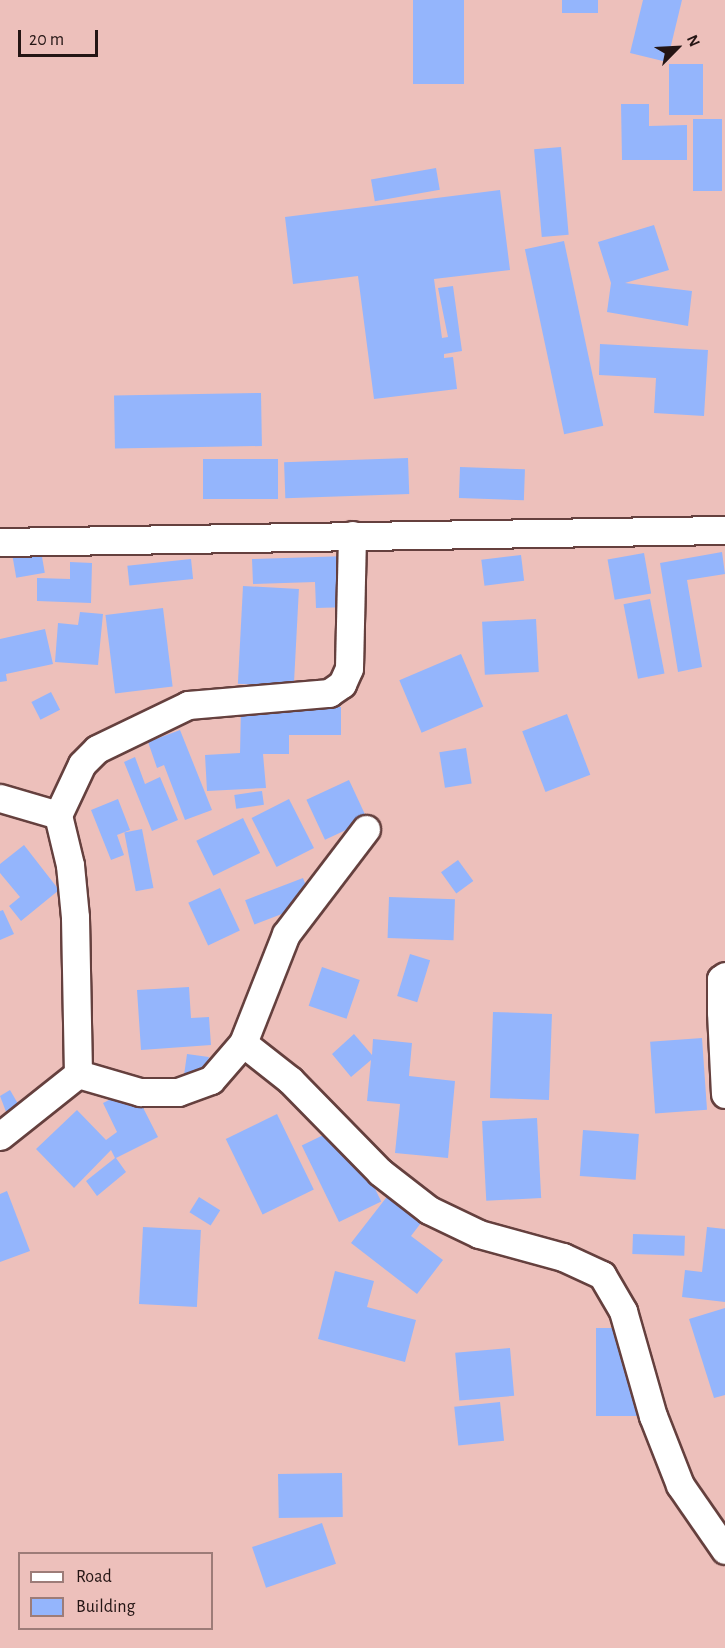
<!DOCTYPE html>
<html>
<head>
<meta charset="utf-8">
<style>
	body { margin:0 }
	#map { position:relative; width:725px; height:1648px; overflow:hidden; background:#edc0bb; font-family:"Alegreya Sans",sans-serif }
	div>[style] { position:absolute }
	.building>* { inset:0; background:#94b5fc; transform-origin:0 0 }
	.roads { filter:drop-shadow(2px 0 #65403e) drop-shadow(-2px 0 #65403e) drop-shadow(0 2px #65403e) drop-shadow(0 -2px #65403e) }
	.minor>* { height:27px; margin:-13.5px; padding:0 13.5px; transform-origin:13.5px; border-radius:13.5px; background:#fff }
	span { translate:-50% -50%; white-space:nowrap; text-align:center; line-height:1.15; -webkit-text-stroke:6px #edc0bb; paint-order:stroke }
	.legend { position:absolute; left:18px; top:1552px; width:195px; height:78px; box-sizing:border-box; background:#edc0bb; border:2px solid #9d7c78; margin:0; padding:8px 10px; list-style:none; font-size:18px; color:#241514 }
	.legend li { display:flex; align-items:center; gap:12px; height:30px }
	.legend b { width:30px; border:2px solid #9d7c78 }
	.north { position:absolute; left:647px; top:18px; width:60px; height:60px; -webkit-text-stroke:4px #edc0bb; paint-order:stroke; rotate:66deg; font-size:16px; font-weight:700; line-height:24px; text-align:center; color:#241514 }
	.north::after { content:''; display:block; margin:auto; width:21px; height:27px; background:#241514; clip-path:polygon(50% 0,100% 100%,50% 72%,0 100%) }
	.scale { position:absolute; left:18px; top:30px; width:80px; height:27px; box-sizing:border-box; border:3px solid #241514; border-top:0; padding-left:8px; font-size:18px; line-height:21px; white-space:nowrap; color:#241514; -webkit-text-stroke:4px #edc0bb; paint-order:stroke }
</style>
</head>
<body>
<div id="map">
	<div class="building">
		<i style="left:413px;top:0;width:51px;height:84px"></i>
		<i style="left:562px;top:0;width:36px;height:13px"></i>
		<i style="clip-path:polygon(643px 0,682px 0,667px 62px,630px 53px)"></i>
		<i style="left:669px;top:64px;width:34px;height:51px"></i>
		<i style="clip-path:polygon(621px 104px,649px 104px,649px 126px,687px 125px,687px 160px,622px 160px)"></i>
		<i style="left:693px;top:119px;width:29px;height:72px"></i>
		<i style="left:561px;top:147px;width:88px;height:27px;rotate:85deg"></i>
		<i style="left:436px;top:168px;width:22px;height:66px;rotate:80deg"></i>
		<i style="clip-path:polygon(500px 190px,510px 270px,434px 279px,442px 338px,448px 337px,438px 288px,453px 286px,462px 351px,444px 354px,444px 358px,453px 357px,457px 389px,374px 399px,358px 276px,293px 284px,285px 217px)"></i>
		<i style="clip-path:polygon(654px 225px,669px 270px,625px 283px,692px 291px,688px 326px,607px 312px,611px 283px,598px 242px)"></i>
		<i style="left:564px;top:241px;width:189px;height:40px;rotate:78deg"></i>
		<i style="clip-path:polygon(600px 344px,708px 350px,704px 416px,654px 413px,656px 378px,599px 375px)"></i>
		<i style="left:261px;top:393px;width:53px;height:147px;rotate:89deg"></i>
		<i style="left:408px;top:458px;width:36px;height:124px;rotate:88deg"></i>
		<i style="left:203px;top:459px;width:75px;height:40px"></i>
		<i style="left:460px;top:467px;width:65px;height:31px;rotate:2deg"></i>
		<i style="left:41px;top:551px;width:22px;height:29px;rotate:80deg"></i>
		<i style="clip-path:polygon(722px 552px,725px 574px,687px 580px,702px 667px,678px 672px,660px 563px)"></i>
		<i style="left:644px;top:553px;width:41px;height:37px;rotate:80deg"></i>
		<i style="left:521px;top:555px;width:26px;height:40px;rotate:83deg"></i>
		<i style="clip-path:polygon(348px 556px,350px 607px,316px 608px,315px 582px,253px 584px,252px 559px)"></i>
		<i style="left:191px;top:559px;width:20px;height:64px;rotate:84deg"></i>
		<i style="clip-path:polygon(70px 562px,92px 563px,91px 603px,37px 601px,37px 578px,70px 579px)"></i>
		<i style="left:243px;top:586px;width:56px;height:98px;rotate:3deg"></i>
		<i style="left:650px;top:599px;width:76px;height:27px;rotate:79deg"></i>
		<i style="left:163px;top:608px;width:79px;height:58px;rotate:83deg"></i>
		<i style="clip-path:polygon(80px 612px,103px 614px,98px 665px,55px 662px,58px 623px,78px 625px)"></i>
		<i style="left:536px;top:619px;width:53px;height:54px;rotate:87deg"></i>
		<i style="clip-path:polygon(45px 629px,53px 664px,6px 674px,7px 681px,0 682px,0 639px)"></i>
		<i style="left:461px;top:654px;width:57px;height:67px;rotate:67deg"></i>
		<i style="left:51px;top:692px;width:20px;height:22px;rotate:63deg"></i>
		<i style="clip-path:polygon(241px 706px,341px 707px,341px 735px,289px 735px,289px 754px,263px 754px,266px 788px,207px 791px,205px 755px,240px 753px)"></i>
		<i style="left:567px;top:714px;width:65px;height:48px;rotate:69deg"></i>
		<i style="clip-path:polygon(180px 730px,212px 810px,185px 820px,164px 765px,157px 768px,148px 742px)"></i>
		<i style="left:466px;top:748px;width:36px;height:27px;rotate:81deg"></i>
		<i style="clip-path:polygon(135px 757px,145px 784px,160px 777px,178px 820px,152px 831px,124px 762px)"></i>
		<i style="left:349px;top:780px;width:44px;height:47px;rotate:65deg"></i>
		<i style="left:262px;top:791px;width:14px;height:28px;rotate:82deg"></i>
		<i style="clip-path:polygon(118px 799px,130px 830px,117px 835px,124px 855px,111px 860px,91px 810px)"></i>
		<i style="left:289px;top:799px;width:55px;height:42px;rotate:63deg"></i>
		<i style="left:243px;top:818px;width:39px;height:52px;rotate:64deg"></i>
		<i style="left:142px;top:829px;width:60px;height:18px;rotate:79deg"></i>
		<i style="clip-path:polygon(24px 845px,59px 890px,21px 921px,9px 906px,20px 897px,0 873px,0 864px)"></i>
		<i style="left:458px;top:860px;width:26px;height:21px;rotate:54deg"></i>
		<i style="left:303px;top:878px;width:26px;height:62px;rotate:69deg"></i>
		<i style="left:220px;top:888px;width:47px;height:35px;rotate:65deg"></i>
		<i style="left:389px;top:897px;width:66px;height:41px;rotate:2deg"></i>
		<i style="clip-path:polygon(3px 910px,14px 934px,0 940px,0 911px)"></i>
		<i style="left:410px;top:954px;width:21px;height:44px;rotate:17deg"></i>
		<i style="left:322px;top:967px;width:40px;height:41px;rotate:19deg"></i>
		<i style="clip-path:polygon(189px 987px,191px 1018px,209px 1017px,211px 1045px,141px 1050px,137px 990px)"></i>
		<i style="left:493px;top:1012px;width:59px;height:86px;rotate:2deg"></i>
		<i style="clip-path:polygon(354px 1034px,372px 1055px,373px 1039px,412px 1043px,409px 1076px,455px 1081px,448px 1158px,395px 1153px,400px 1104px,367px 1101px,371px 1060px,351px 1077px,332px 1054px)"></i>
		<i style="left:702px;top:1038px;width:72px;height:52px;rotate:86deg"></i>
		<i style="left:187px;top:1054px;width:22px;height:20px;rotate:8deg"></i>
		<i style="clip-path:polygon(133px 1088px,158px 1137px,116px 1158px,126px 1172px,97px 1196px,86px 1181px,115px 1158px,111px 1150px,74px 1188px,36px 1149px,77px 1110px,106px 1140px,117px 1132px,103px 1103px)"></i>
		<i style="clip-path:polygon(10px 1090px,21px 1109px,8px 1117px,0 1096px)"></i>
		<i style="left:277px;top:1114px;width:84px;height:57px;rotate:64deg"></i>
		<i style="left:537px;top:1118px;width:80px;height:55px;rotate:87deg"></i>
		<i style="left:344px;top:1125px;width:85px;height:47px;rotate:64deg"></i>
		<i style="left:583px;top:1130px;width:56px;height:46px;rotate:4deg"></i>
		<i style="clip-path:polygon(396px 1185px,430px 1211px,411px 1236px,443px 1260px,417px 1294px,351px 1243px)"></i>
		<i style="clip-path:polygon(7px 1191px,30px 1251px,0 1262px,0 1194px)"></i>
		<i style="left:199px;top:1197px;width:25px;height:18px;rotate:32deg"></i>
		<i style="left:143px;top:1227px;width:58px;height:77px;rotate:3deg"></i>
		<i style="clip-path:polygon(707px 1227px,725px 1229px,725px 1302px,682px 1297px,685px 1270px,702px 1272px)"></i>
		<i style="left:633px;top:1234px;width:52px;height:20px;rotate:2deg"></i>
		<i style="clip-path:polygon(335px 1271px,374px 1281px,367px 1307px,416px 1320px,405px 1362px,318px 1339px)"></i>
		<i style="clip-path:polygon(725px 1308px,725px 1395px,714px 1398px,689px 1319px)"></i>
		<i style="left:596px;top:1328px;width:48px;height:88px"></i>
		<i style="left:510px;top:1348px;width:48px;height:55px;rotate:85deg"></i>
		<i style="left:500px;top:1402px;width:39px;height:46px;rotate:84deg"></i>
		<i style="left:342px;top:1473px;width:44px;height:64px;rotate:89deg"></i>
		<i style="left:322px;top:1523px;width:43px;height:74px;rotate:71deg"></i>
	</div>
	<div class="roads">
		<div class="minor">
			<i style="left:0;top:542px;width:725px;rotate:-0.95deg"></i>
			<i style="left:0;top:798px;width:60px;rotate:16.3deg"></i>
			<i style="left:725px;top:976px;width:5px;rotate:143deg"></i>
			<i style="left:721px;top:979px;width:33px;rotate:90deg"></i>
			<i style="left:721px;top:1012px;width:82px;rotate:87.2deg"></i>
			<i style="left:243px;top:1043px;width:60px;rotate:38.2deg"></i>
			<i style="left:290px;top:1080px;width:129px;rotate:45.6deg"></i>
			<i style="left:380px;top:1172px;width:62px;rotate:37.8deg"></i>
			<i style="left:429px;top:1210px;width:55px;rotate:25.6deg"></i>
			<i style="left:479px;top:1234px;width:87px;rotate:15.3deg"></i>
			<i style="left:563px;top:1257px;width:43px;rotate:24.8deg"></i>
			<i style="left:602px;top:1275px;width:42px;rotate:59.7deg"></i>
			<i style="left:623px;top:1311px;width:109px;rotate:74.1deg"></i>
			<i style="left:653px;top:1416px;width:74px;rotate:68.6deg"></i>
			<i style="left:680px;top:1485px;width:79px;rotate:55.3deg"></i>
			<i style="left:78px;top:1074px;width:65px;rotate:16.2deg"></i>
			<i style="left:140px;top:1092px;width:38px"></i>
			<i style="left:178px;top:1092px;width:35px;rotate:-20deg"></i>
			<i style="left:211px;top:1080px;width:49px;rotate:-49.1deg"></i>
			<i style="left:243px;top:1043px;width:117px;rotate:-68.5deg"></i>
			<i style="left:286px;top:934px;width:132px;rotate:-52.7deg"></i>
			<i style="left:0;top:1136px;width:100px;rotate:-38.5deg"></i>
			<i style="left:78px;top:1074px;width:157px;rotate:-91.1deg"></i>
			<i style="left:75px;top:917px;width:52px;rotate:-95.5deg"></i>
			<i style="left:70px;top:865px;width:51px;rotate:-103.5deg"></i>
			<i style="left:58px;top:815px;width:56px;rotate:-64.8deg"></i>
			<i style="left:82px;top:764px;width:21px;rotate:-45deg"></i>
			<i style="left:97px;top:749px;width:101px;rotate:-25.8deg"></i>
			<i style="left:188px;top:705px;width:142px;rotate:-4.9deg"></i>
			<i style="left:329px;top:693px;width:16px;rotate:-35deg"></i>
			<i style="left:342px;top:684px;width:17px;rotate:-66deg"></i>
			<i style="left:349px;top:668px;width:133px;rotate:-88.7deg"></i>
		</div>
	</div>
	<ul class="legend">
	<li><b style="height:8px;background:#fff"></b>Road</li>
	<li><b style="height:16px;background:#94b5fc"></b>Building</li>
	</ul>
	<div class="north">N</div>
	<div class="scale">20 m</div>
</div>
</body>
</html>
